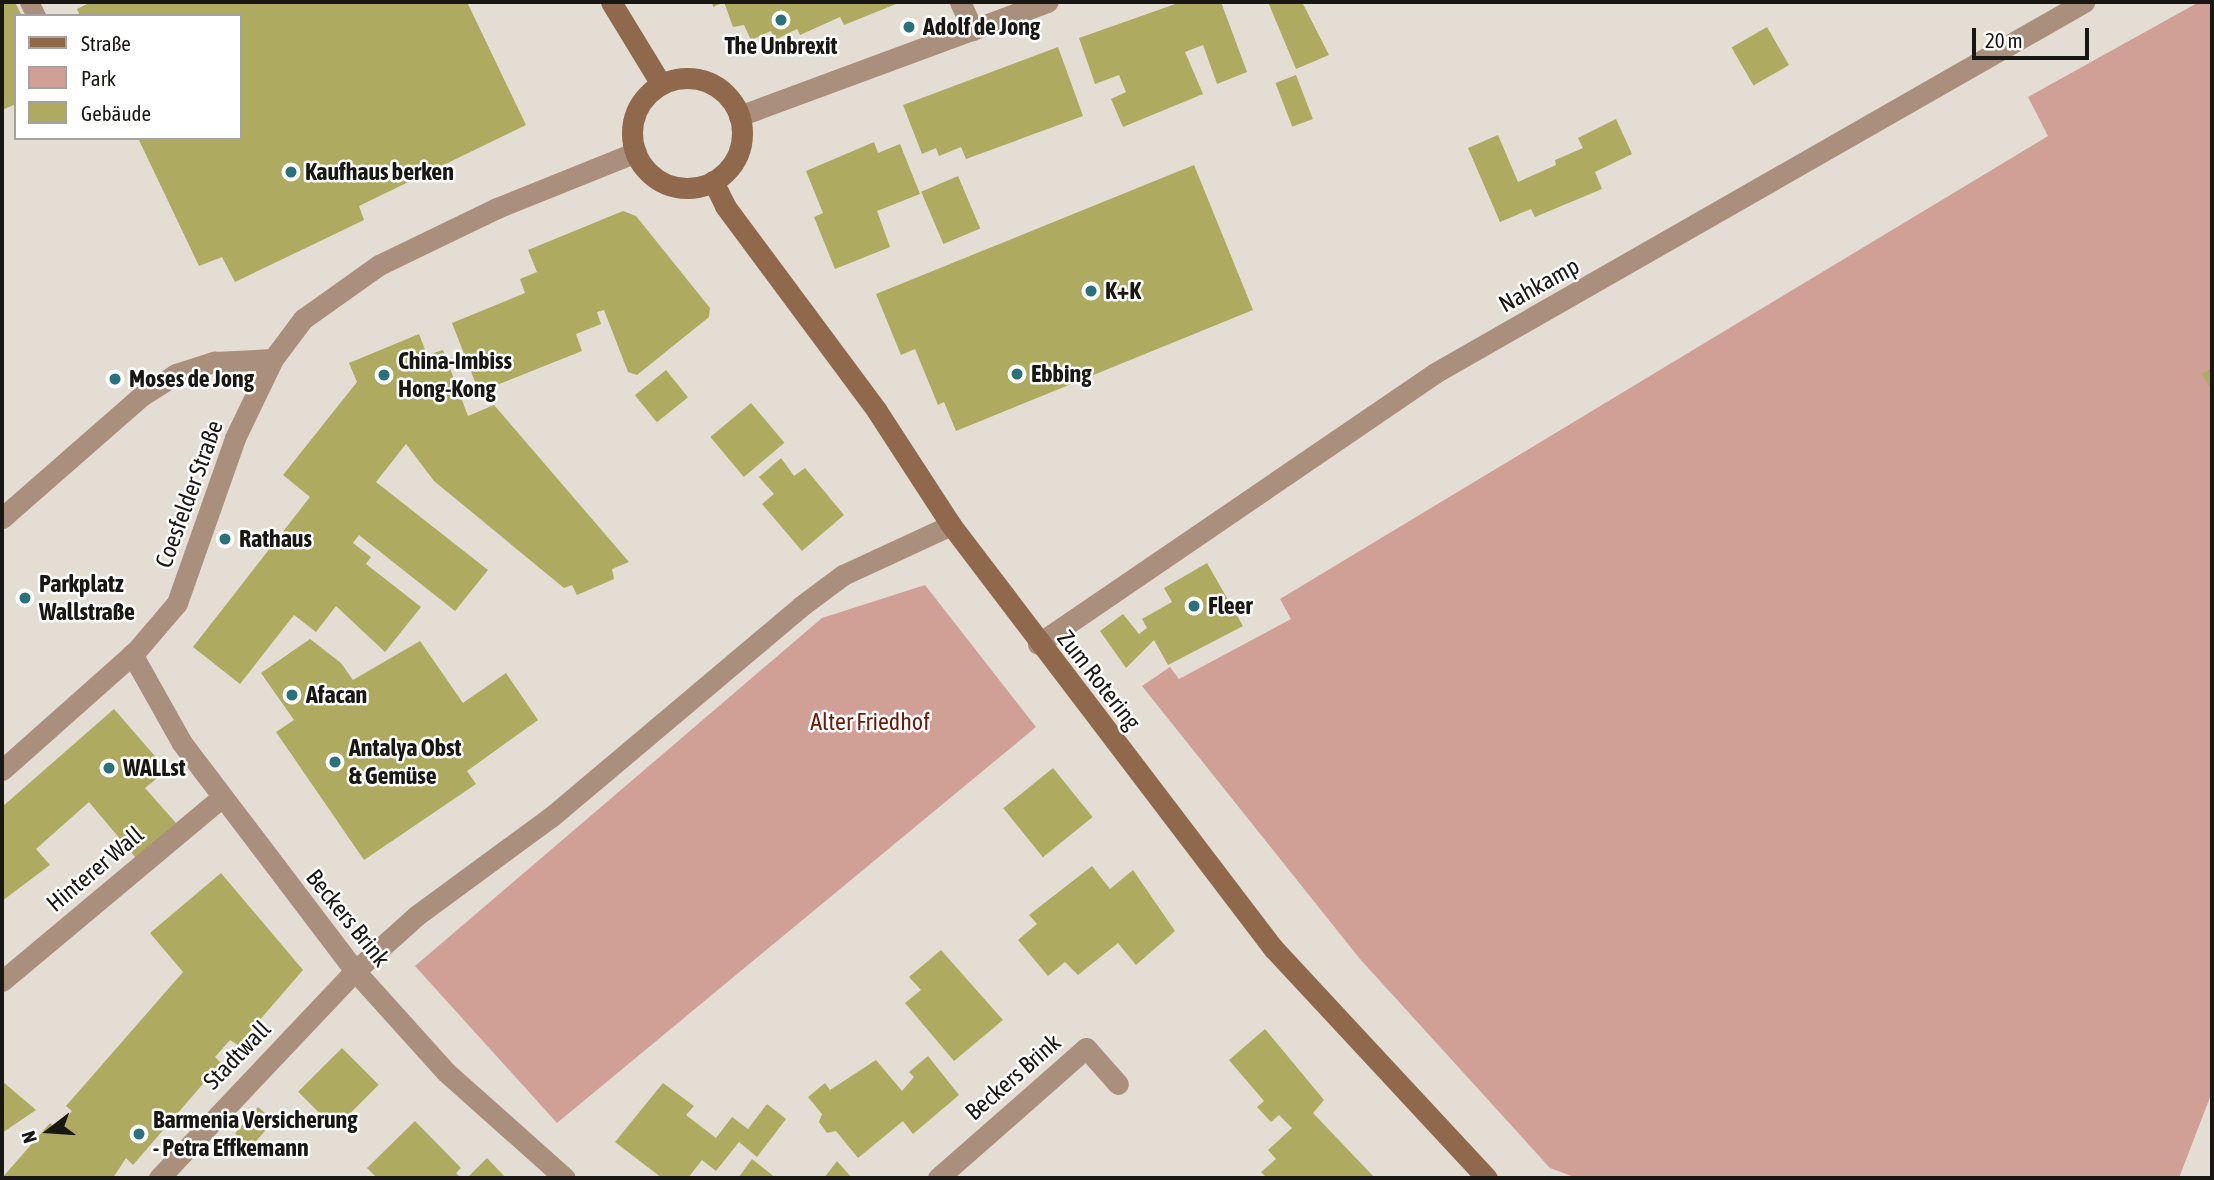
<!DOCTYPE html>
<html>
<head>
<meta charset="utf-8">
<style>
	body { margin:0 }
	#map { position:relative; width:2214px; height:1180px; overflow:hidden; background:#e3ddd3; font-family:"Asap Condensed",sans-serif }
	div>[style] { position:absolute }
	.green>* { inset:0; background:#d0a096 }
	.building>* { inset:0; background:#aeab61; transform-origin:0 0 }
	.lane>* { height:19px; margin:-9.5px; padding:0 9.5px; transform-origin:9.5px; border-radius:9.5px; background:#aa8f7c }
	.street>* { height:21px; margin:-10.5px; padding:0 10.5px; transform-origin:10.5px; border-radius:10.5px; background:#aa8f7c }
	.secondary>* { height:21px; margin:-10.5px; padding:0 10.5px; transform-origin:10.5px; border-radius:10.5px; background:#90684c }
	.secondary>.ring { margin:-10.5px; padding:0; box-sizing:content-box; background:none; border:21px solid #90684c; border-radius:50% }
	.dots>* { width:19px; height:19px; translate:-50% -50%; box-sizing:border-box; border:4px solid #fff; border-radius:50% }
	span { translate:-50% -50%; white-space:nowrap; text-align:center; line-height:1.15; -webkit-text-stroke:5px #fff; paint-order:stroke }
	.poi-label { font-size:24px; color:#191713; font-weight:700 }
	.left { translate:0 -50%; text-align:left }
	.street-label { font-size:24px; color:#191713 }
	.park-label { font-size:24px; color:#711708 }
	.frame { position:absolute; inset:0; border:4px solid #191713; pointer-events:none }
	.legend { position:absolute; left:14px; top:14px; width:228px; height:126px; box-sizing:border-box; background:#fff; border:2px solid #a3a2a1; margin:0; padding:9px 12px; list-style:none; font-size:21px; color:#191713 }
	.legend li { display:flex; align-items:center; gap:14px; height:35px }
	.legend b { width:35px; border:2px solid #a3a2a1 }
	.north { position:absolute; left:14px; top:1096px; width:70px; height:70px; -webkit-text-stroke:5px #fff; paint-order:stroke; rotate:253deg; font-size:19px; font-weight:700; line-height:28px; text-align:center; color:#191713 }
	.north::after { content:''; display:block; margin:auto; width:24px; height:32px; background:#191713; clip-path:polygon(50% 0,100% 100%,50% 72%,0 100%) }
	.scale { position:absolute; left:1972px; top:28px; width:117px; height:32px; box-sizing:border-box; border:4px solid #191713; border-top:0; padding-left:9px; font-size:21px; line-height:24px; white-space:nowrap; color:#191713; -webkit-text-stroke:5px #fff; paint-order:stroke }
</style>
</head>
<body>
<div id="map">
	<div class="green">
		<i style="clip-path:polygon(2199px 2px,2212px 2px,2212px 1092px,2179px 1178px,1577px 1178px,1550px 1168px,1360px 959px,1142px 686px,1170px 667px,1179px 679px,1291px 619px,1280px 599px,2048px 136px,2028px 97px)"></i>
		<i style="clip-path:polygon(925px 585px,1036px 727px,557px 1123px,415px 966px,822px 618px)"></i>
	</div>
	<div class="building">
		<i style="clip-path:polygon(2px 2px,15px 2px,22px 16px,16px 16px,16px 104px,2px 110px)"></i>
		<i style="clip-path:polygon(91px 2px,467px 2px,526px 125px,359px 206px,364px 220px,235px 282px,222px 257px,199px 266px,138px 138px,240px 138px,240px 16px,80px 16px,77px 9px)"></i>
		<i style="clip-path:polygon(712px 2px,901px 2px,844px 25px,840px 17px,800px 35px,797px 29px,775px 40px,771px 31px,751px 40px,744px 25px,733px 27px,724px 2px,713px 7px)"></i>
		<i style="clip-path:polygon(1181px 2px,1221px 2px,1247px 72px,1217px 84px,1203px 45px,1185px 52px,1203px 94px,1123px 127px,1111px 99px,1126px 92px,1119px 75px,1095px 84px,1079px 38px)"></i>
		<i style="clip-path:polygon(1268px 2px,1308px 2px,1303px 4px,1329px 55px,1296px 69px)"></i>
		<i style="left:1767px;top:27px;width:44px;height:41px;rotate:60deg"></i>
		<i style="clip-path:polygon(1058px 47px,1083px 116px,966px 159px,961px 147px,939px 156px,936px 148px,922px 154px,903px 105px)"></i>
		<i style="left:1296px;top:75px;width:47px;height:22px;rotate:69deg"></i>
		<i style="clip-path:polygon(1616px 119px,1632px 154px,1595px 172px,1602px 189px,1535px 217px,1531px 209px,1500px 222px,1468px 148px,1498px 135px,1518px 182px,1556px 165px,1555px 160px,1583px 148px,1578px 138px)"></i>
		<i style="clip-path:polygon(874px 142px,878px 153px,900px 144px,920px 194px,877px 211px,890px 247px,835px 269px,814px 217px,823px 213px,806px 171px)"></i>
		<i style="clip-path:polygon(1194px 165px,1253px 310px,956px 431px,944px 402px,938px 405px,915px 349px,901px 355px,876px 294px)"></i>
		<i style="left:958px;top:176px;width:57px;height:40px;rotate:67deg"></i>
		<i style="clip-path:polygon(623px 211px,636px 216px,710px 308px,709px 317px,637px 375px,628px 372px,604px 310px,597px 312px,601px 324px,576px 334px,582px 351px,479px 392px,452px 323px,525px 293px,520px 279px,537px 272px,528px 250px)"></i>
		<i style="clip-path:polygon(419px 334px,427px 355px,443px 350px,468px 416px,494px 405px,629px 562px,612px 569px,614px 579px,577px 595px,572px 585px,564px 588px,434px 481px,406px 444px,376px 482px,488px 570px,455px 611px,359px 535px,353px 543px,371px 557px,366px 564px,421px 607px,385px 652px,336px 606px,316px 632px,294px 615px,240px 684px,193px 647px,310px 497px,283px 475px,357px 382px,349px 363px)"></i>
		<i style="clip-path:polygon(2212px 368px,2212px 391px,2202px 374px)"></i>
		<i style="left:666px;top:370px;width:35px;height:40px;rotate:51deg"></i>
		<i style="left:751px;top:403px;width:52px;height:53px;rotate:50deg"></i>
		<i style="clip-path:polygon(781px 458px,794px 476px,805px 468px,844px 515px,802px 551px,762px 504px,774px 494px,759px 477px)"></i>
		<i style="clip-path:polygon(1207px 563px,1243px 626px,1168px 665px,1154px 640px,1126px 668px,1100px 631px,1123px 614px,1139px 634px,1147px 628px,1142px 619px,1172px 602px,1164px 588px)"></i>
		<i style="clip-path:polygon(310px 639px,341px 663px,353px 680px,420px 641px,463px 703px,506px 673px,538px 720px,467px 771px,476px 784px,364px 860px,276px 732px,294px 720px,261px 673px)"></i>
		<i style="clip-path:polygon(114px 709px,167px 770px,145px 788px,176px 823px,136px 858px,89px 802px,36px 849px,50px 865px,2px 901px,2px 807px)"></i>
		<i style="left:1053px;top:768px;width:63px;height:64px;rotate:51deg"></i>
		<i style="clip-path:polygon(1092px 866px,1110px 889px,1133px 870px,1175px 931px,1136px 965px,1118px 943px,1078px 975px,1065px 962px,1048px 976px,1018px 940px,1037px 924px,1029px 915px)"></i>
		<i style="clip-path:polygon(221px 873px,303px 970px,238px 1045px,230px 1040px,215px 1057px,221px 1063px,133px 1165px,126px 1158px,113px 1178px,2px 1178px,50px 1123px,56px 1129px,72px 1111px,66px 1106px,183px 972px,150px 933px)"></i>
		<i style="clip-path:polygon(941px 950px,1003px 1020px,954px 1061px,905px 1003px,921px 990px,909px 977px)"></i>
		<i style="clip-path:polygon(1265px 1029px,1324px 1100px,1313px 1113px,1375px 1178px,1267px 1178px,1261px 1172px,1276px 1159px,1268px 1150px,1292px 1128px,1279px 1115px,1271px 1122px,1257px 1107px,1264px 1101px,1229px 1060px)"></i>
		<i style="left:342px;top:1048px;width:52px;height:62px;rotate:45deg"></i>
		<i style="clip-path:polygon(928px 1056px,959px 1095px,913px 1134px,903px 1121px,858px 1158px,836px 1131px,827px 1133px,819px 1122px,822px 1114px,808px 1097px,825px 1083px,830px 1090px,876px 1060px,902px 1091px,914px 1077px,909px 1072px)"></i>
		<i style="clip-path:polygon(2px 1081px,36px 1110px,2px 1133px)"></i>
		<i style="clip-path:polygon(663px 1083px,694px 1106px,686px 1115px,716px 1138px,732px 1117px,748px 1129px,767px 1104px,786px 1119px,757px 1157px,739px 1142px,716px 1171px,702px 1160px,688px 1178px,662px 1178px,615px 1142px)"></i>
		<i style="left:258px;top:1107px;width:21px;height:35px;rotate:41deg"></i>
		<i style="clip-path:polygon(415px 1121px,461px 1168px,456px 1173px,461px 1178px,377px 1178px,367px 1168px)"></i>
		<i style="clip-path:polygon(487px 1158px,506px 1178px,467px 1178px)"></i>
		<i style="clip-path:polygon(752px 1159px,776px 1178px,738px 1178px)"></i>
		<i style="clip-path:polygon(837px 1161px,852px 1178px,824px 1178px)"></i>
	</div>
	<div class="lane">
		<i style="left:29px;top:2px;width:16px;rotate:63deg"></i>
	</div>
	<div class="street">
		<i style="left:960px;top:2px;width:31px;rotate:65deg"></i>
		<i style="left:739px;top:116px;width:329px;rotate:-20.3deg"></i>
		<i style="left:2px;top:518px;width:184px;rotate:-41.2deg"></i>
		<i style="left:140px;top:397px;width:43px;rotate:-32.6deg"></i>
		<i style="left:176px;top:374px;width:40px;rotate:-18deg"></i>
		<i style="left:214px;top:362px;width:59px;rotate:-2.9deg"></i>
		<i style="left:1038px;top:644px;width:481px;rotate:-34.3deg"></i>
		<i style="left:1435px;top:373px;width:748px;rotate:-29.75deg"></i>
		<i style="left:132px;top:654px;width:102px;rotate:60.7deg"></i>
		<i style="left:182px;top:743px;width:286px;rotate:52.8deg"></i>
		<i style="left:355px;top:971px;width:136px;rotate:48deg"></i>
		<i style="left:446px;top:1072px;width:159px;rotate:41.7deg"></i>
		<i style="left:2px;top:770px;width:179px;rotate:-41.6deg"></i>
		<i style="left:136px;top:651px;width:63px;rotate:-49.5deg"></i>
		<i style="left:177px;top:603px;width:175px;rotate:-70.6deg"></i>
		<i style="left:235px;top:438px;width:88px;rotate:-64.3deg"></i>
		<i style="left:273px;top:359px;width:50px;rotate:-53.1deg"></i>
		<i style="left:303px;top:319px;width:93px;rotate:-35.4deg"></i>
		<i style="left:379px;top:265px;width:131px;rotate:-25.8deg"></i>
		<i style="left:497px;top:208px;width:150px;rotate:-21.9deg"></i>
		<i style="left:2px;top:981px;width:285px;rotate:-39.9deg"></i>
		<i style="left:159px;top:1178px;width:285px;rotate:-46.6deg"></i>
		<i style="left:355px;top:971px;width:82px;rotate:-42deg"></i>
		<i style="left:416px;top:916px;width:167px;rotate:-36.3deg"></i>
		<i style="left:551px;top:817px;width:326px;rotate:-40.1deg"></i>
		<i style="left:800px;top:607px;width:54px;rotate:-36.7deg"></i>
		<i style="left:843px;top:575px;width:119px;rotate:-24.8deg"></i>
		<i style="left:938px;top:1178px;width:197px;rotate:-41.3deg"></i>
		<i style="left:1086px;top:1048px;width:48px;rotate:48.4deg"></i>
	</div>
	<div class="secondary">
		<i style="left:611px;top:2px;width:96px;rotate:58.6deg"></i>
		<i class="ring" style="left:632px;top:78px;width:89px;height:89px"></i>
		<i style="left:713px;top:181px;width:28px;rotate:64deg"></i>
		<i style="left:725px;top:206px;width:255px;rotate:53.4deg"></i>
		<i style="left:877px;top:411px;width:136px;rotate:57deg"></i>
		<i style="left:951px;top:525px;width:532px;rotate:52.72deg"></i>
		<i style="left:1273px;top:948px;width:314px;rotate:47.1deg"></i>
	</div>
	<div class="dots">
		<i style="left:781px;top:20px;background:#29727b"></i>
		<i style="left:909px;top:27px;background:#29727b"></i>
		<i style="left:291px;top:172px;background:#29727b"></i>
		<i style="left:1091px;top:291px;background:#29727b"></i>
		<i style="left:1017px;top:374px;background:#29727b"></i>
		<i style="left:384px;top:375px;background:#29727b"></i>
		<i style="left:115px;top:379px;background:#29727b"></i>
		<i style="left:225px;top:539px;background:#29727b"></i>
		<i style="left:25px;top:598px;background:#29727b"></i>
		<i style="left:1194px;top:606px;background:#29727b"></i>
		<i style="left:292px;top:695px;background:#29727b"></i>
		<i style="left:335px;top:762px;background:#29727b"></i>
		<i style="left:109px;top:768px;background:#29727b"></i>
		<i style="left:139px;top:1134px;background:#29727b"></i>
	</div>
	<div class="poi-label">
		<span class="left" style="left:923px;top:27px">Adolf de Jong</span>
		<span style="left:781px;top:46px">The Unbrexit</span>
		<span class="left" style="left:305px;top:172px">Kaufhaus berken</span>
		<span class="left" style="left:1105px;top:291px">K+K</span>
		<span class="left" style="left:398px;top:375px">China-Imbiss<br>Hong-Kong</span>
		<span class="left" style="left:1031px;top:374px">Ebbing</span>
		<span class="left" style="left:129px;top:379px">Moses de Jong</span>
		<span class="left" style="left:239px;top:539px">Rathaus</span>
		<span class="left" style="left:39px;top:598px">Parkplatz<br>Wallstraße</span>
		<span class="left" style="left:1208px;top:606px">Fleer</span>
		<span class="left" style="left:306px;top:695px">Afacan</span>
		<span class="left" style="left:349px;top:762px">Antalya Obst<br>&amp; Gemüse</span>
		<span class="left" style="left:123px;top:768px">WALLst</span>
		<span class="left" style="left:153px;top:1134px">Barmenia Versicherung<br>- Petra Effkemann</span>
	</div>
	<div class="street-label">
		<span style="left:1539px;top:285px;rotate:-29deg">Nahkamp</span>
		<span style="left:189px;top:494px;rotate:-70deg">Coesfelder Straße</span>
		<span style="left:1099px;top:680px;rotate:52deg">Zum Rotering</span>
		<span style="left:95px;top:869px;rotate:-40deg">Hinterer Wall</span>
		<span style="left:348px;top:918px;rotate:51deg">Beckers Brink</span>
		<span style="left:237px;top:1055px;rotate:-46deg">Stadtwall</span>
		<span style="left:1013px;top:1077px;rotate:-41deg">Beckers Brink</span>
	</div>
	<div class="park-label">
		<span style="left:870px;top:722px">Alter Friedhof</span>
	</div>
	<div class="frame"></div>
	<ul class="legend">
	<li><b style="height:9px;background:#90684c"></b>Straße</li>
	<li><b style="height:19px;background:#d0a096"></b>Park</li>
	<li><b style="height:19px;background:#aeab61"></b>Gebäude</li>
	</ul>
	<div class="north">N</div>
	<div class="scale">20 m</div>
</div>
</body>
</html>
